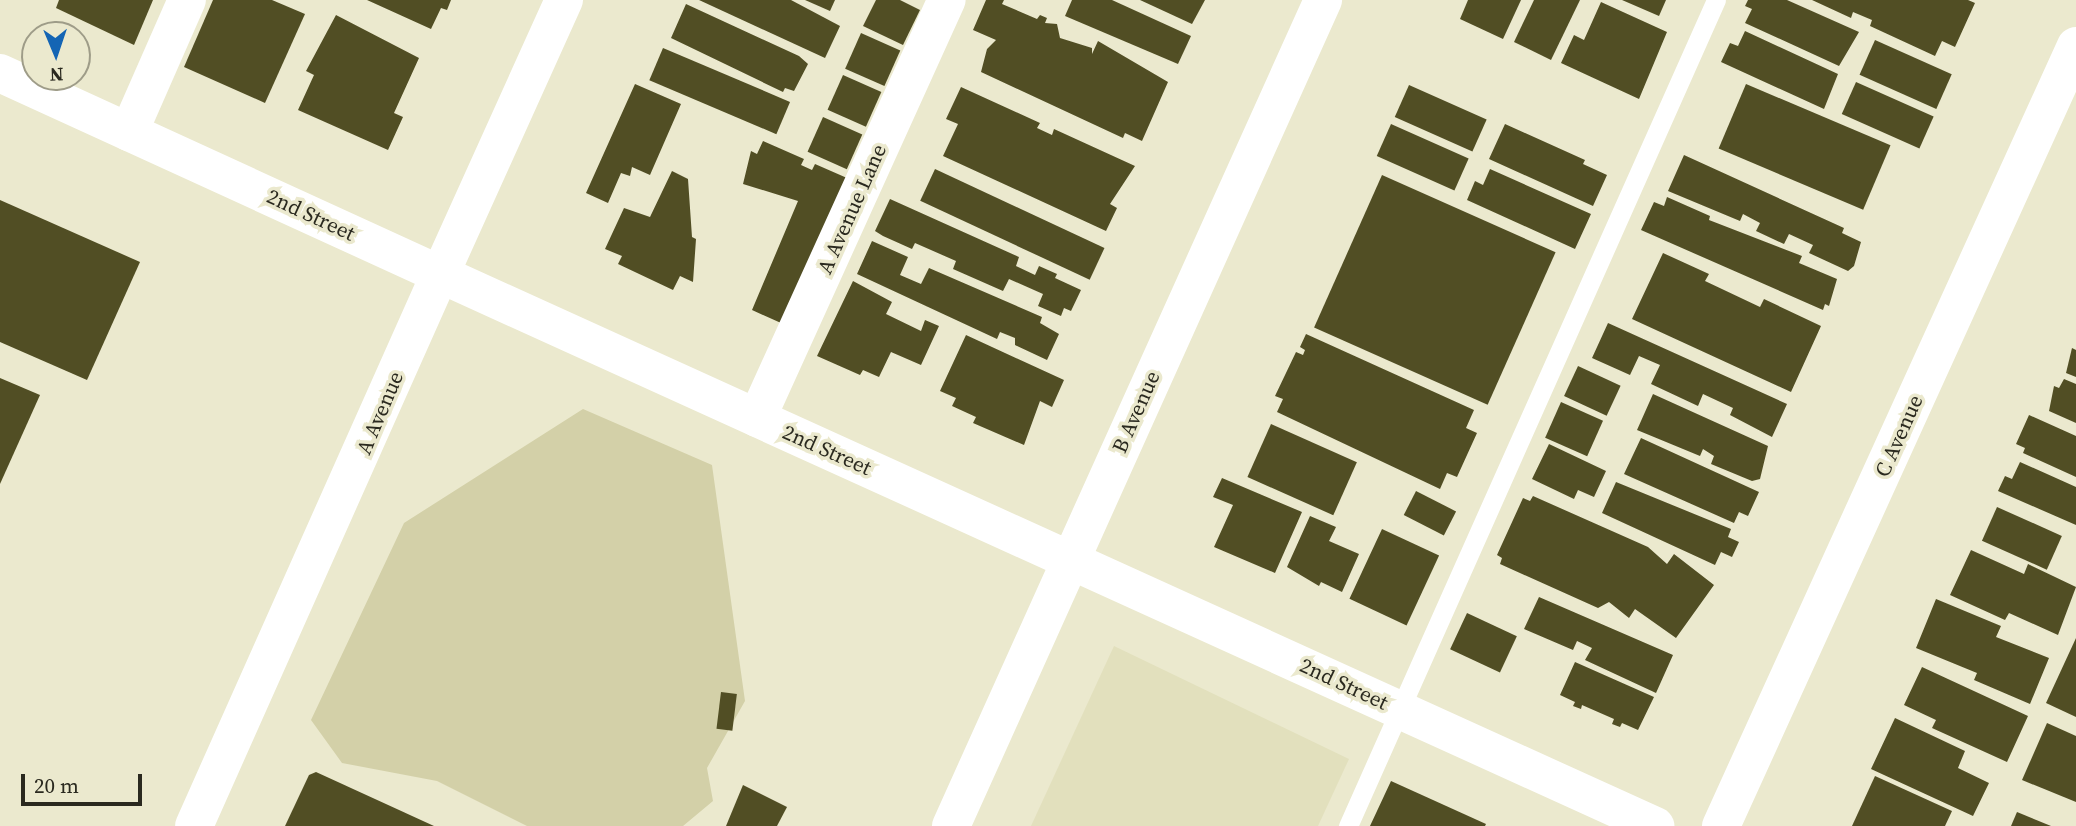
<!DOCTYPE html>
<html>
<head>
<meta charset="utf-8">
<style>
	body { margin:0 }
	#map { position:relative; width:2076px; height:826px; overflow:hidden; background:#ebe9ce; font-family:"Source Serif 4",serif }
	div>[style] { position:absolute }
	.built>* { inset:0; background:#e2e0bd }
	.green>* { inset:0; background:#d3d0a8 }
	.building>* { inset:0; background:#514e24; transform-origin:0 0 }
	.lane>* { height:19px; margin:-9.5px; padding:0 9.5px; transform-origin:9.5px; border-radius:9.5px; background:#fff }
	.street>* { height:38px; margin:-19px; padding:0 19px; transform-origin:19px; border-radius:19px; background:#fff }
	.secondary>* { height:38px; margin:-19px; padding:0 19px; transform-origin:19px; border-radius:19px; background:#fff }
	span { translate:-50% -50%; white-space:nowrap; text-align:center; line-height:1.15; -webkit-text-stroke:7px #ebe9ce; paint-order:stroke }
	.street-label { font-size:21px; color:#2a291f }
	.north { position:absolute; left:21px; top:21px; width:70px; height:70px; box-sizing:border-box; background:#ebe9ce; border:2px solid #9e9c88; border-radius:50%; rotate:178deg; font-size:19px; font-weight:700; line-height:28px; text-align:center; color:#2a291f }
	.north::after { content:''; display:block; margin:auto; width:24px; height:32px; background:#1465b4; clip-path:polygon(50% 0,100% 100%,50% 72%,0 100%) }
	.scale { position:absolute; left:21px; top:774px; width:121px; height:32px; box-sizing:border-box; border:4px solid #2a291f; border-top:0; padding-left:9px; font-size:21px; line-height:24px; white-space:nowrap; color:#2a291f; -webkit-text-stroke:5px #ebe9ce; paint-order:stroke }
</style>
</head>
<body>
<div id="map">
	<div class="built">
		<i style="clip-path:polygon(1114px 646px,1349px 759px,1318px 826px,1031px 826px)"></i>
	</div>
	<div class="green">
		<i style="clip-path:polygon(583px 409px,712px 465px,745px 701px,707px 768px,713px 801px,683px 826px,527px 826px,437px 781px,342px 763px,311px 720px,404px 523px)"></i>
	</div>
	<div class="building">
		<i style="clip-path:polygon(59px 0,153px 0,134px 45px,56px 8px)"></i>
		<i style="clip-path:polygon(213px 0,272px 0,305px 14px,265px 103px,184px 67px)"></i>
		<i style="clip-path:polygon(367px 0,451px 0,447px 10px,441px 8px,431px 29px)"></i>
		<i style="clip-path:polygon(699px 0,791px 0,840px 26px,825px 58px)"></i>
		<i style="clip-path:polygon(805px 0,835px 0,830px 11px)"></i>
		<i style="clip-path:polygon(876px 0,900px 0,920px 10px,903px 45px,863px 26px)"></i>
		<i style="clip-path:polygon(986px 0,1004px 0,1002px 4px,1037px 19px,1040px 15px,1047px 18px,1045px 23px,1057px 24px,1060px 38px,1092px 48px,1092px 54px,1098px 41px,1168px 82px,1142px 141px,1125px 133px,1123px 138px,981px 72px,987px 49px,996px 40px,973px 30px)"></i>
		<i style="clip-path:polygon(1072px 0,1112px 0,1191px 36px,1178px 64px,1065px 16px)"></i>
		<i style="clip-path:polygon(1140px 0,1205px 0,1192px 24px)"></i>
		<i style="clip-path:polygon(1468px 0,1521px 0,1503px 39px,1460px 19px)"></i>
		<i style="clip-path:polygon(1534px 0,1580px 0,1551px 60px,1514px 42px)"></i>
		<i style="clip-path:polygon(1622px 0,1666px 0,1659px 16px)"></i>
		<i style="clip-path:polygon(1748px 0,1787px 0,1859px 32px,1839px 66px,1745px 23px,1752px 9px,1745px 6px)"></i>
		<i style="clip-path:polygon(1812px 0,1968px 0,1975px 3px,1955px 47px,1942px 41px,1935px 56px,1870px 26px,1872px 20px,1853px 12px,1851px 18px)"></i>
		<i style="clip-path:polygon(1601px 2px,1667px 32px,1639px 99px,1561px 63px,1574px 35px,1584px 40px)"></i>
		<i style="clip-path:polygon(686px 4px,799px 56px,808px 64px,794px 91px,785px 88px,783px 92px,671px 38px)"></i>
		<i style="clip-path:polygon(336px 15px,419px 58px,394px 113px,403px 117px,388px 150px,298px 110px,314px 75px,306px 71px)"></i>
		<i style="clip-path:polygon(1745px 31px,1838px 74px,1824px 109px,1721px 62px,1730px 43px,1738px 46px)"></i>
		<i style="left:861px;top:33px;width:43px;height:39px;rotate:24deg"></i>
		<i style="left:1875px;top:40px;width:84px;height:38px;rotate:24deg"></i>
		<i style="left:663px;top:48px;width:138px;height:35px;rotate:23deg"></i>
		<i style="left:843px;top:75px;width:42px;height:38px;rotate:24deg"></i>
		<i style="left:1856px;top:82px;width:85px;height:35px;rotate:24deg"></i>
		<i style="clip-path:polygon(635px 84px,681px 104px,650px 175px,632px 167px,630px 176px,621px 173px,608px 203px,586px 193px)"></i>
		<i style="left:1746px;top:84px;width:157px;height:70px;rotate:23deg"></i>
		<i style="left:1409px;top:85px;width:85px;height:35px;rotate:24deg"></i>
		<i style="clip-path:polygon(961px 87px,1040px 123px,1037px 128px,1052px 135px,1054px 129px,1135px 166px,1110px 204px,1117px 208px,1106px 231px,943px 156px,958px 124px,946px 119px)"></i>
		<i style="left:823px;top:117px;width:43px;height:38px;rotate:24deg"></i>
		<i style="left:1391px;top:124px;width:85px;height:35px;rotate:24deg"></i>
		<i style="clip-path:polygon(1505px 124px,1585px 160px,1583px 164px,1607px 175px,1593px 206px,1489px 159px)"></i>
		<i style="clip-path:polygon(763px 141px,804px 159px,801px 165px,812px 170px,815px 164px,847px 178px,781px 323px,752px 310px,798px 201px,743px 184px,751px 151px,757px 154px)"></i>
		<i style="clip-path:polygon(1684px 155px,1844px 228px,1842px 233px,1861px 242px,1854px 266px,1848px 271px,1809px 253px,1813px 245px,1789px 234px,1784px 244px,1756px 231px,1760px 223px,1743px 214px,1740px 221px,1668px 191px)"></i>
		<i style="left:935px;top:169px;width:187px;height:35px;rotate:25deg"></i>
		<i style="clip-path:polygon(1490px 169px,1591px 214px,1575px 249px,1467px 200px,1475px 181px,1483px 185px)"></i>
		<i style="clip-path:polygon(672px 171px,688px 179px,692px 237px,696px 239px,693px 282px,680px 276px,673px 290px,618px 264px,622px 256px,605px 249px,624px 208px,650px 217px)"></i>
		<i style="left:1382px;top:175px;width:190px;height:167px;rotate:24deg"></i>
		<i style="clip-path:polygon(1667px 197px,1710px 216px,1709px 220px,1802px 256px,1799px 263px,1837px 279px,1829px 306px,1825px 304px,1823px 310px,1641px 230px,1654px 202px,1664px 206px)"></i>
		<i style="clip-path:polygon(890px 199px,1019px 257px,1016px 266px,1035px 275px,1039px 266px,1057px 274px,1055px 278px,1081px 290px,1071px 311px,1064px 308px,1061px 316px,1038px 306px,1043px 294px,1009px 279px,1003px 291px,953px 269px,956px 261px,915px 243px,912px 249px,883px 236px,875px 231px)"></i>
		<i style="clip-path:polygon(0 200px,140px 262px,87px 380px,0 342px)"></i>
		<i style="clip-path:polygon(872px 241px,908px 257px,900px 275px,921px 284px,929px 268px,1042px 317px,1040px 323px,1059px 334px,1047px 360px,1015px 345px,1015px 338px,1000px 332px,997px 339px,857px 274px)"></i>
		<i style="clip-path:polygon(1663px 253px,1709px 274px,1705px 281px,1760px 307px,1764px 299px,1821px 326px,1791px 392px,1632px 319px)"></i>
		<i style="clip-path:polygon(853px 281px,892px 302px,886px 314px,921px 331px,925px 320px,939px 326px,921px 365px,891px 352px,879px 377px,863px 370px,860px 375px,817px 356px)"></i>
		<i style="clip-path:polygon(1608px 323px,1787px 404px,1772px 437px,1730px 415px,1733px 408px,1703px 394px,1698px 406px,1651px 384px,1660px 365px,1639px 356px,1630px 375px,1592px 358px)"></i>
		<i style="clip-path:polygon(1306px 334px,1474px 410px,1466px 428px,1477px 433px,1457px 477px,1447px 473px,1440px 489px,1277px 412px,1283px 399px,1275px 396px,1296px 352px,1303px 355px,1305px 350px,1300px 347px)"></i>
		<i style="clip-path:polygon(966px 335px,1064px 380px,1052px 407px,1040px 401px,1024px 445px,973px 423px,976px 417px,952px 406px,956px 398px,940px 391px)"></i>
		<i style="clip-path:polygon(2072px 348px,2076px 350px,2076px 377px,2066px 373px)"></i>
		<i style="left:1578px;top:366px;width:47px;height:33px;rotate:25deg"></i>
		<i style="clip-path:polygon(0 378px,40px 395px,0 484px)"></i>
		<i style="clip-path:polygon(2064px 379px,2076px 384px,2076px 423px,2049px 411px,2054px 386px,2059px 388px)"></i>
		<i style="clip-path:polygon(1653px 394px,1768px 446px,1760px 479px,1752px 481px,1711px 464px,1714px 456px,1703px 449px,1700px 456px,1637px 430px)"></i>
		<i style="left:1561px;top:402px;width:46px;height:39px;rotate:24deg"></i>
		<i style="clip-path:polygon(2029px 415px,2076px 436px,2076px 477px,2023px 453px,2025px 448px,2016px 444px)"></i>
		<i style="left:1271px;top:424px;width:94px;height:58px;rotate:24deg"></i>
		<i style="clip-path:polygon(1641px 438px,1759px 492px,1748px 516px,1739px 512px,1734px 523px,1624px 474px)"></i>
		<i style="clip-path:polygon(1549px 444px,1606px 471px,1594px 497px,1578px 490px,1574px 499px,1532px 479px)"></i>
		<i style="clip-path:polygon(2020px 462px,2076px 487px,2076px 525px,1998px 491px,2005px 476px,2012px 479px)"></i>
		<i style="clip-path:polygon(1222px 478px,1302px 512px,1275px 573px,1214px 547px,1233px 505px,1213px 497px)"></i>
		<i style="clip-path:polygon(1616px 482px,1731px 529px,1728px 537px,1739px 542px,1732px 557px,1721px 552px,1715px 565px,1602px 513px)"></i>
		<i style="left:1416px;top:491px;width:45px;height:27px;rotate:27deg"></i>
		<i style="clip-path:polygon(1533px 496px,1648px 547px,1667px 564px,1674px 554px,1714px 585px,1676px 638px,1635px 609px,1629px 618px,1609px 602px,1598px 608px,1500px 564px,1502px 558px,1497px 555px,1523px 498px,1530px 501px)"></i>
		<i style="left:1997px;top:507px;width:71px;height:37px;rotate:24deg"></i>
		<i style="clip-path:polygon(1310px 516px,1336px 527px,1329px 541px,1359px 554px,1342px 592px,1321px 582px,1319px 586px,1287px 567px)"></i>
		<i style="left:1382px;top:529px;width:63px;height:77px;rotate:25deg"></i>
		<i style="clip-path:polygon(1971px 550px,2024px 574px,2028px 564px,2076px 587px,2058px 635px,2009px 613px,2005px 620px,1950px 595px)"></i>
		<i style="clip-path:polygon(1539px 597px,1673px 655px,1656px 693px,1585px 660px,1592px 648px,1577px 641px,1573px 650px,1524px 629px)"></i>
		<i style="clip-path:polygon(1936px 599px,2001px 626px,1996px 637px,2049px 658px,2030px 704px,1974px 680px,1977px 673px,1916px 648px)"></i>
		<i style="left:1467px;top:613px;width:55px;height:40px;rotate:25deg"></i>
		<i style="clip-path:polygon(2076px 638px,2076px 717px,2046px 703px)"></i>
		<i style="clip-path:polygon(1575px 662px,1654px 697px,1638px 730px,1622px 723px,1620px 727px,1612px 724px,1614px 719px,1582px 705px,1581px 709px,1573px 706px,1575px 702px,1560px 695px)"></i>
		<i style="clip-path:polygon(1922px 667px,2028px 716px,2007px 762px,1932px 728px,1936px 720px,1904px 705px)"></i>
		<i style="left:721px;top:692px;width:16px;height:37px;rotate:7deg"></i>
		<i style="clip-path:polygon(1895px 718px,1965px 751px,1958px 768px,1989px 783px,1973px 816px,1871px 769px)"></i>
		<i style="clip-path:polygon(2047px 723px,2076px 736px,2076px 802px,2022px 780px)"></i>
		<i style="clip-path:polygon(316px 772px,434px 826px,285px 826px,309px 775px)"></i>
		<i style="clip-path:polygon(1875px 776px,1952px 811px,1945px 826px,1852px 826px)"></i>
		<i style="clip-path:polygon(1391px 781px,1486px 824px,1485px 826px,1370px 826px)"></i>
		<i style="clip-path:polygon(743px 785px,787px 807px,777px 826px,726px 826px)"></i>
		<i style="clip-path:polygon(2017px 812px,2051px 826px,2011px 826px)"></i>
	</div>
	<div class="lane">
		<i style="left:1348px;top:826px;width:904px;rotate:-65.99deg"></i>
	</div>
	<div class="street">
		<i style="left:564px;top:0;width:301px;rotate:114.3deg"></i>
		<i style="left:440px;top:274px;width:1335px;rotate:24.43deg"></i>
		<i style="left:129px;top:132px;width:144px;rotate:-66.3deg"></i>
		<i style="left:757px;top:418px;width:459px;rotate:-65.6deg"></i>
		<i style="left:951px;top:826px;width:906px;rotate:-65.75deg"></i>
		<i style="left:1721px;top:826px;width:857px;rotate:-65.53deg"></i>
	</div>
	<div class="secondary">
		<i style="left:0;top:73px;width:484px;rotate:24.6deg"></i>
		<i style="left:440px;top:274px;width:604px;rotate:114.02deg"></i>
	</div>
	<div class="street-label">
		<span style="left:852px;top:209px;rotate:-66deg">A Avenue Lane</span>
		<span style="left:311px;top:215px;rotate:25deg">2nd Street</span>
		<span style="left:1136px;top:412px;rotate:-66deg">B Avenue</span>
		<span style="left:380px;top:413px;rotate:-67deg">A Avenue</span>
		<span style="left:1899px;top:436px;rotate:-66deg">C Avenue</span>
		<span style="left:827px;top:450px;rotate:24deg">2nd Street</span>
		<span style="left:1344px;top:684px;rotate:25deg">2nd Street</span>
	</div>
	<div class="north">N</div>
	<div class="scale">20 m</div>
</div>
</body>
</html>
